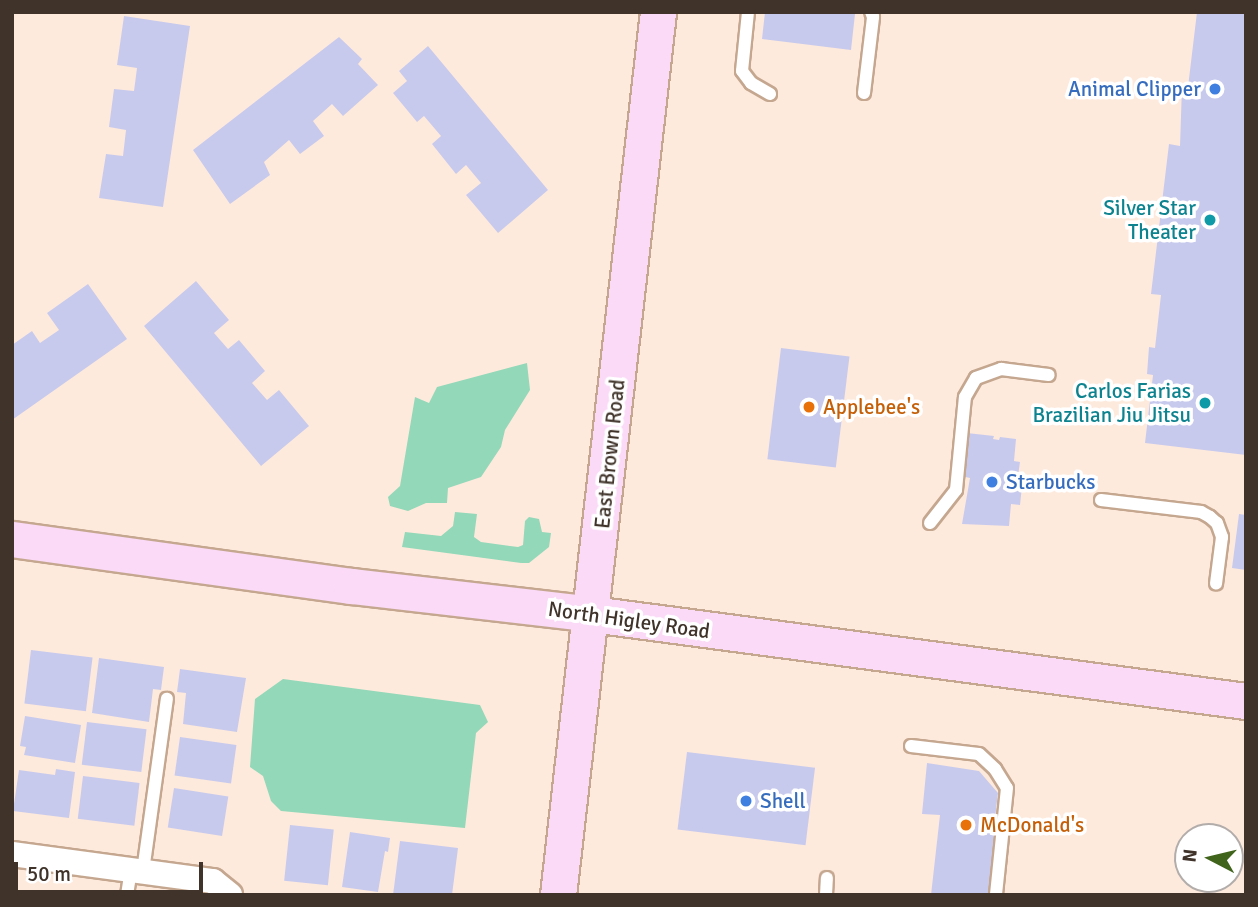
<!DOCTYPE html>
<html>
<head>
<meta charset="utf-8">
<style>
	body { margin:0 }
	#map { position:relative; width:1258px; height:907px; overflow:hidden; background:#feeadc; font-family:Signika,sans-serif }
	div>[style] { position:absolute }
	.green>* { inset:0; background:#93d8b9 }
	.building>* { inset:0; background:#c8caed; transform-origin:0 0 }
	.roads { filter:drop-shadow(2px 0 #c5a790) drop-shadow(-2px 0 #c5a790) drop-shadow(0 2px #c5a790) drop-shadow(0 -2px #c5a790) }
	.lane>* { height:12px; margin:-6px; padding:0 6px; transform-origin:6px; border-radius:6px; background:#fff }
	.street>* { height:24px; margin:-12px; padding:0 12px; transform-origin:12px; border-radius:12px; background:#fff }
	.secondary>* { height:35px; margin:-17.5px; padding:0 17.5px; transform-origin:17.5px; border-radius:17.5px; background:#fbdaf7 }
	.dots>* { width:19px; height:19px; translate:-50% -50%; box-sizing:border-box; border:4px solid #fff; border-radius:50% }
	span { translate:-50% -50%; white-space:nowrap; text-align:center; line-height:1.15; -webkit-text-stroke:7px #fff; paint-order:stroke }
	.shop-label { font-size:21px; color:#366cbe }
	.right { translate:-100% -50%; text-align:right }
	.left { translate:0 -50%; text-align:left }
	.culture-label { font-size:21px; color:#0d838f }
	.food-label { font-size:21px; color:#c56008 }
	.street-label { font-size:21px; color:#3f332a }
	.frame { position:absolute; inset:0; border:14px solid #3f332a; pointer-events:none }
	.north { position:absolute; left:1174px; top:823px; width:70px; height:70px; box-sizing:border-box; background:#fff; border:2px solid #b2adaa; border-radius:50%; rotate:277deg; font-size:19px; font-weight:700; line-height:28px; text-align:center; color:#3f332a }
	.north::after { content:''; display:block; margin:auto; width:24px; height:32px; background:#41641c; clip-path:polygon(50% 0,100% 100%,50% 72%,0 100%) }
	.scale { position:absolute; left:14px; top:862px; width:189px; height:32px; box-sizing:border-box; border:4px solid #3f332a; border-top:0; padding-left:9px; font-size:21px; line-height:24px; white-space:nowrap; color:#3f332a; -webkit-text-stroke:5px #fff; paint-order:stroke }
</style>
</head>
<body>
<div id="map">
	<div class="green">
		<i style="clip-path:polygon(527px 363px,530px 390px,505px 430px,501px 447px,481px 477px,448px 488px,447px 503px,426px 503px,408px 511px,390px 506px,388px 497px,400px 486px,415px 397px,429px 403px,437px 387px)"></i>
		<i style="clip-path:polygon(455px 512px,477px 514px,474px 537px,481px 542px,518px 547px,523px 545px,525px 521px,529px 517px,539px 519px,542px 532px,551px 533px,549px 547px,529px 563px,521px 563px,402px 547px,405px 532px,441px 536px,453px 526px)"></i>
		<i style="clip-path:polygon(283px 679px,480px 705px,488px 722px,476px 733px,465px 828px,281px 811px,271px 801px,263px 776px,250px 767px,255px 699px)"></i>
	</div>
	<div class="building">
		<i style="clip-path:polygon(765px 12px,855px 14px,851px 50px,762px 39px)"></i>
		<i style="clip-path:polygon(1197px 12px,1246px 12px,1246px 455px,1145px 443px,1153px 375px,1147px 374px,1149px 347px,1155px 348px,1161px 295px,1151px 294px,1169px 144px,1180px 146px,1182px 86px,1188px 87px)"></i>
		<i style="clip-path:polygon(124px 16px,190px 26px,163px 207px,99px 198px,106px 154px,123px 156px,126px 130px,109px 127px,114px 89px,134px 91px,137px 68px,117px 65px)"></i>
		<i style="clip-path:polygon(339px 37px,362px 59px,358px 64px,378px 85px,343px 116px,332px 104px,313px 121px,324px 136px,300px 154px,289px 140px,264px 162px,270px 175px,230px 204px,193px 150px)"></i>
		<i style="clip-path:polygon(428px 46px,548px 190px,498px 233px,466px 195px,481px 183px,466px 165px,456px 174px,432px 144px,441px 136px,424px 116px,417px 122px,393px 93px,407px 81px,399px 71px)"></i>
		<i style="clip-path:polygon(196px 281px,229px 320px,214px 333px,228px 349px,239px 340px,265px 371px,252px 383px,267px 400px,279px 390px,309px 426px,261px 466px,144px 326px)"></i>
		<i style="clip-path:polygon(88px 284px,127px 339px,12px 420px,12px 345px,32px 331px,40px 343px,59px 330px,47px 313px)"></i>
		<i style="left:781px;top:348px;width:69px;height:112px;rotate:7deg"></i>
		<i style="clip-path:polygon(967px 433px,994px 436px,993px 439px,999px 440px,1000px 437px,1016px 439px,1014px 461px,1020px 462px,1018px 476px,1023px 477px,1020px 505px,1011px 504px,1009px 526px,962px 524px,970px 478px,961px 476px,962px 465px,966px 465px)"></i>
		<i style="clip-path:polygon(1239px 514px,1246px 515px,1246px 570px,1232px 568px)"></i>
		<i style="left:31px;top:650px;width:62px;height:54px;rotate:7deg"></i>
		<i style="clip-path:polygon(99px 658px,164px 667px,161px 690px,153px 689px,149px 722px,92px 713px)"></i>
		<i style="clip-path:polygon(180px 669px,246px 678px,237px 732px,183px 724px,186px 693px,177px 692px)"></i>
		<i style="clip-path:polygon(25px 716px,81px 725px,75px 763px,24px 755px,26px 747px,20px 746px)"></i>
		<i style="left:87px;top:722px;width:60px;height:43px;rotate:7deg"></i>
		<i style="left:180px;top:737px;width:57px;height:39px;rotate:8deg"></i>
		<i style="left:687px;top:752px;width:129px;height:78px;rotate:7deg"></i>
		<i style="clip-path:polygon(927px 763px,979px 771px,998px 793px,993px 835px,1001px 836px,995px 895px,931px 895px,940px 815px,922px 814px)"></i>
		<i style="clip-path:polygon(56px 769px,75px 772px,69px 818px,13px 811px,19px 770px,55px 775px)"></i>
		<i style="left:83px;top:776px;width:57px;height:43px;rotate:7deg"></i>
		<i style="left:174px;top:788px;width:55px;height:40px;rotate:9deg"></i>
		<i style="left:290px;top:825px;width:44px;height:56px;rotate:6deg"></i>
		<i style="clip-path:polygon(350px 832px,390px 838px,388px 852px,385px 851px,378px 892px,342px 887px)"></i>
		<i style="clip-path:polygon(400px 841px,458px 848px,452px 895px,393px 895px)"></i>
	</div>
	<div class="roads">
		<div class="lane">
			<i style="left:748px;top:12px;width:59px;rotate:95.8deg"></i>
			<i style="left:742px;top:71px;width:15px;rotate:53deg"></i>
			<i style="left:751px;top:83px;width:22px;rotate:30deg"></i>
			<i style="left:864px;top:93px;width:77px;rotate:-83.2deg"></i>
			<i style="left:873px;top:17px;width:5px;rotate:-112deg"></i>
			<i style="left:1101px;top:500px;width:101px;rotate:6.8deg"></i>
			<i style="left:1201px;top:512px;width:10px;rotate:29deg"></i>
			<i style="left:1210px;top:517px;width:9px;rotate:41deg"></i>
			<i style="left:1217px;top:523px;width:15px;rotate:70deg"></i>
			<i style="left:1222px;top:537px;width:47px;rotate:97.3deg"></i>
			<i style="left:930px;top:523px;width:42px;rotate:-51.8deg"></i>
			<i style="left:956px;top:490px;width:93px;rotate:-84.5deg"></i>
			<i style="left:965px;top:397px;width:22px;rotate:-60deg"></i>
			<i style="left:976px;top:378px;width:27px;rotate:-20deg"></i>
			<i style="left:1001px;top:369px;width:48px;rotate:7.1deg"></i>
			<i style="left:911px;top:746px;width:68px;rotate:6.7deg"></i>
			<i style="left:979px;top:754px;width:22px;rotate:43deg"></i>
			<i style="left:995px;top:769px;width:22px;rotate:58deg"></i>
			<i style="left:1007px;top:788px;width:108px;rotate:95.9deg"></i>
			<i style="left:143px;top:871px;width:174px;rotate:-82.1deg"></i>
			<i style="left:127px;top:895px;width:25px;rotate:-81deg"></i>
			<i style="left:826px;top:895px;width:17px;rotate:-87deg"></i>
		</div>
		<div class="street">
			<i style="left:12px;top:854px;width:203px;rotate:7.7deg"></i>
			<i style="left:213px;top:881px;width:22px;rotate:39deg"></i>
		</div>
		<div class="secondary">
			<i style="left:12px;top:539px;width:342px;rotate:7.9deg"></i>
			<i style="left:351px;top:586px;width:243px;rotate:6.6deg"></i>
			<i style="left:592px;top:614px;width:660px;rotate:7.58deg"></i>
			<i style="left:558px;top:895px;width:889px;rotate:-83.54deg"></i>
		</div>
	</div>
	<div class="dots">
		<i style="left:1215px;top:89px;background:#3f7fe0"></i>
		<i style="left:1210px;top:220px;background:#0f9aa8"></i>
		<i style="left:1205px;top:403px;background:#0f9aa8"></i>
		<i style="left:809px;top:407px;background:#e8710a"></i>
		<i style="left:992px;top:482px;background:#3f7fe0"></i>
		<i style="left:746px;top:801px;background:#3f7fe0"></i>
		<i style="left:966px;top:825px;background:#e8710a"></i>
	</div>
	<div class="shop-label">
		<span class="right" style="left:1201px;top:89px">Animal Clipper</span>
		<span class="left" style="left:1006px;top:482px">Starbucks</span>
		<span class="left" style="left:760px;top:801px">Shell</span>
	</div>
	<div class="culture-label">
		<span class="right" style="left:1196px;top:220px">Silver Star<br>Theater</span>
		<span class="right" style="left:1191px;top:403px">Carlos Farias<br>Brazilian Jiu Jitsu</span>
	</div>
	<div class="food-label">
		<span class="left" style="left:823px;top:407px">Applebee's</span>
		<span class="left" style="left:980px;top:825px">McDonald's</span>
	</div>
	<div class="street-label">
		<span style="left:610px;top:454px;rotate:-84deg">East Brown Road</span>
		<span style="left:629px;top:620px;rotate:8deg">North Higley Road</span>
	</div>
	<div class="frame"></div>
	<div class="north">N</div>
	<div class="scale">50 m</div>
</div>
</body>
</html>
